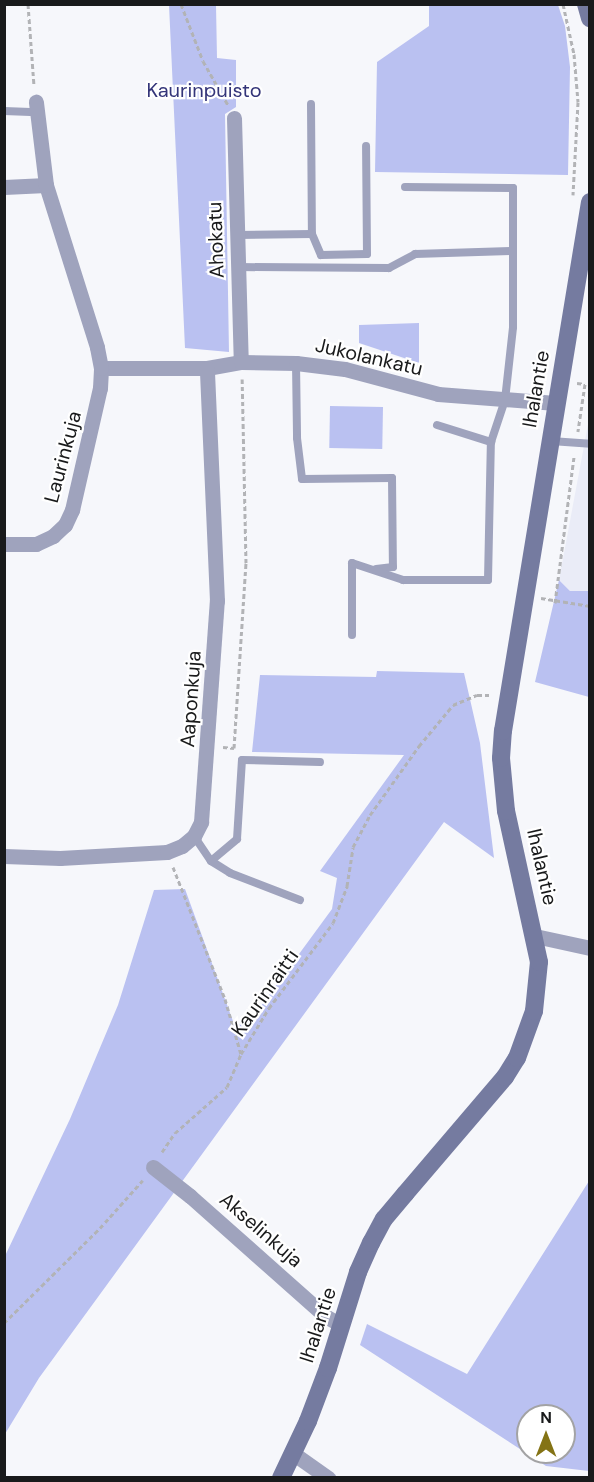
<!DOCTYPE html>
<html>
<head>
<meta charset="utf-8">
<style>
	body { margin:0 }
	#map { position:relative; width:594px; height:1482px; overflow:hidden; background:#f6f7fb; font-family:"DM Sans",sans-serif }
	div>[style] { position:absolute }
	.built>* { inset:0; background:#eaecf7 }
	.green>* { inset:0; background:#bac1f1; transform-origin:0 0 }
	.path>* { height:3px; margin-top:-1.5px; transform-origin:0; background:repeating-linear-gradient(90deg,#b2b3b6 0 4.5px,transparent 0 7.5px) }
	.lane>* { height:8px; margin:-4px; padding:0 4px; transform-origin:4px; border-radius:4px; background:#9fa3bd }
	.street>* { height:15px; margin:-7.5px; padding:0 7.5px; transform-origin:7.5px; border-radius:7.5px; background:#9fa3bd }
	.secondary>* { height:18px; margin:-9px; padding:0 9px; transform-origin:9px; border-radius:9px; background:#757ba0 }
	span { translate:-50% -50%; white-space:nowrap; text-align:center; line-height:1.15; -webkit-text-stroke:4.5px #fff; paint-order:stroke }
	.park-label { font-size:20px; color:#343579 }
	.street-label { font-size:20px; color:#191a1b }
	.frame { position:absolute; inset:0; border:6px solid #191a1b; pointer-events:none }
	.north { position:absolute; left:516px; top:1404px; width:60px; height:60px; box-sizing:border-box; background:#fff; border:2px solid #a3a3a4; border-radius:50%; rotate:0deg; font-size:16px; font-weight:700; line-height:24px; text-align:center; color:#191a1b }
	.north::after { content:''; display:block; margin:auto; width:21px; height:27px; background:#847315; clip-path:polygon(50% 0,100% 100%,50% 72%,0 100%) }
</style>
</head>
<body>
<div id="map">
	<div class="built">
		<i style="clip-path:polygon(589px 419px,589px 591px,570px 591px,559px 580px)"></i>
	</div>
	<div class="green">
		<i style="clip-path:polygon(169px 5px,216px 5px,217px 58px,236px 60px,236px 107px,225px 114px,229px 352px,185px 348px)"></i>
		<i style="clip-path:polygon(429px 5px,558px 5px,565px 26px,570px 67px,568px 175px,375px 172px,377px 62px,429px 26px)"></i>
		<i style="clip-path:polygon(419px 323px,419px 363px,359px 343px,359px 325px)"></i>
		<i style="left:330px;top:406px;width:53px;height:42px;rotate:1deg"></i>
		<i style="clip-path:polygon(559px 580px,570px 591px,589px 591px,589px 697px,535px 682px)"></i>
		<i style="clip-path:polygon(377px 671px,464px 673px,480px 743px,494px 858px,444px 822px,39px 1378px,5px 1434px,5px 1256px,70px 1119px,118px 1005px,154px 890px,185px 889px,234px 1024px,247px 1025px,332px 909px,337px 878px,320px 871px,404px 755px,252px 752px,260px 675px,376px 677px)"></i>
		<i style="clip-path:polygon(evenodd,589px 1181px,589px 1471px,546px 1466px,360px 1345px,367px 1324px,467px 1374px,589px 1181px,528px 1416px,564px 1416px,564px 1452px,528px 1452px,528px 1416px)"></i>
	</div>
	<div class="path">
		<i style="left:28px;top:4px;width:82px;rotate:85.8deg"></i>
		<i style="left:181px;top:4px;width:61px;rotate:68.9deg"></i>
		<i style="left:203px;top:61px;width:51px;rotate:60.4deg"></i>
		<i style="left:563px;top:4px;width:51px;rotate:77.6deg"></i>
		<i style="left:574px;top:54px;width:48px;rotate:85.2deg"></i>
		<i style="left:578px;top:102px;width:93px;rotate:93.1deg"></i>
		<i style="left:577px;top:383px;width:8px;rotate:7deg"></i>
		<i style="left:585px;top:384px;width:48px;rotate:98.5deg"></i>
		<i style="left:541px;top:598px;width:50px;rotate:9.3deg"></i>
		<i style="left:555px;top:603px;width:148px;rotate:-82.6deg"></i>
		<i style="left:223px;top:747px;width:11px;rotate:5deg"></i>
		<i style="left:234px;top:748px;width:185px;rotate:-86.3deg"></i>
		<i style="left:246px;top:563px;width:184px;rotate:-91.2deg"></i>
		<i style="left:173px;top:867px;width:142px;rotate:68.5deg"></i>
		<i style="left:225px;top:999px;width:57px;rotate:73.8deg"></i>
		<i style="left:162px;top:1152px;width:23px;rotate:-56deg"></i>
		<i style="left:175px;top:1133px;width:69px;rotate:-41.5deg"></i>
		<i style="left:227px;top:1087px;width:36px;rotate:-67deg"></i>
		<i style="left:241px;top:1054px;width:54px;rotate:-58.7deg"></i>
		<i style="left:269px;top:1008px;width:106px;rotate:-53deg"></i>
		<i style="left:333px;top:923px;width:40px;rotate:-69deg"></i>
		<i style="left:347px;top:886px;width:39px;rotate:-81deg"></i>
		<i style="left:353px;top:847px;width:36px;rotate:-62deg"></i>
		<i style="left:370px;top:815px;width:85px;rotate:-54.6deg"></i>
		<i style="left:419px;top:746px;width:53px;rotate:-50.3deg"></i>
		<i style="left:453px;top:705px;width:26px;rotate:-23deg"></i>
		<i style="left:477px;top:695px;width:13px"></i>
		<i style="left:4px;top:1323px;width:135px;rotate:-44.7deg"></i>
		<i style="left:100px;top:1228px;width:64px;rotate:-48.1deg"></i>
	</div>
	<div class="lane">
		<i style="left:311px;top:104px;width:130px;rotate:89.6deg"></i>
		<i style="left:312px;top:234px;width:23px;rotate:67deg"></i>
		<i style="left:321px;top:255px;width:46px;rotate:-1.2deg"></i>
		<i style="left:367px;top:254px;width:108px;rotate:-90.5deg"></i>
		<i style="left:4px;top:111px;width:33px;rotate:2deg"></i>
		<i style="left:237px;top:235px;width:75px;rotate:-0.8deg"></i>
		<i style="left:238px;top:267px;width:151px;rotate:0.4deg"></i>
		<i style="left:389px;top:268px;width:30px;rotate:-28deg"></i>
		<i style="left:415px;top:254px;width:98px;rotate:-1.8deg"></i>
		<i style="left:296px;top:363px;width:75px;rotate:89.2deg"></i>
		<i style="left:297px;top:438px;width:41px;rotate:83deg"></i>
		<i style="left:302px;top:479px;width:90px;rotate:-0.6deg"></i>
		<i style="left:392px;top:478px;width:89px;rotate:89.4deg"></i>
		<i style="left:393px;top:567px;width:17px;rotate:173deg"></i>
		<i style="left:437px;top:425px;width:57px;rotate:17.5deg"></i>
		<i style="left:551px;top:441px;width:39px;rotate:4deg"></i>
		<i style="left:352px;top:635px;width:72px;rotate:-90deg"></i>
		<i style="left:352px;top:563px;width:54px;rotate:18.4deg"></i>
		<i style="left:403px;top:580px;width:85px"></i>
		<i style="left:488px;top:580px;width:138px;rotate:-88.8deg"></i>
		<i style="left:491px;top:442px;width:44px;rotate:-71.6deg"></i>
		<i style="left:505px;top:400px;width:73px;rotate:-83.7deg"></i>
		<i style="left:513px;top:327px;width:139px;rotate:-90deg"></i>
		<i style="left:513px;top:188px;width:108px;rotate:-179.5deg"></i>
		<i style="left:194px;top:836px;width:30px;rotate:56deg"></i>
		<i style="left:211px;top:861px;width:34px;rotate:-40deg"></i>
		<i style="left:237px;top:839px;width:79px;rotate:-86.4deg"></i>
		<i style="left:242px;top:760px;width:78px;rotate:1.5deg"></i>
		<i style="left:211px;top:861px;width:22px;rotate:32deg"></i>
		<i style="left:230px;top:873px;width:75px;rotate:21.1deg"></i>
	</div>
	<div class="street">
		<i style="left:234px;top:118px;width:244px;rotate:88.4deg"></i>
		<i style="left:4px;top:187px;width:42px;rotate:-2.7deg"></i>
		<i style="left:101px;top:368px;width:106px"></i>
		<i style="left:207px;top:368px;width:35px;rotate:-10deg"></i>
		<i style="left:241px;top:362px;width:55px;rotate:1deg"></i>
		<i style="left:296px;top:363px;width:49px;rotate:7deg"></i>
		<i style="left:345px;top:369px;width:96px;rotate:15deg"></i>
		<i style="left:438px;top:394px;width:118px;rotate:4.4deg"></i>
		<i style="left:4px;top:544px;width:32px"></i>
		<i style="left:36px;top:544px;width:19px;rotate:-25deg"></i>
		<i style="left:53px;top:536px;width:16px;rotate:-43deg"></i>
		<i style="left:65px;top:525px;width:17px;rotate:-65deg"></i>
		<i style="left:72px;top:510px;width:125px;rotate:-77.1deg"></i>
		<i style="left:100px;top:388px;width:20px;rotate:-87deg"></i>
		<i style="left:101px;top:368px;width:21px;rotate:-101deg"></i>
		<i style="left:97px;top:347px;width:170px;rotate:-107.5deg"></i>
		<i style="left:46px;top:185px;width:84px;rotate:-96.9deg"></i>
		<i style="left:4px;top:856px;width:56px;rotate:2deg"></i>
		<i style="left:60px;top:858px;width:107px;rotate:-3.2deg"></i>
		<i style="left:167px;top:852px;width:16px;rotate:-22deg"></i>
		<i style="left:182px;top:846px;width:16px;rotate:-40deg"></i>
		<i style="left:194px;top:836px;width:16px;rotate:-63deg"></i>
		<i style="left:201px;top:822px;width:222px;rotate:-85.9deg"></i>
		<i style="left:217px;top:601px;width:233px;rotate:-92.5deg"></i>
		<i style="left:535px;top:936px;width:56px;rotate:12.3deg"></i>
		<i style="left:153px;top:1167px;width:47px;rotate:38.1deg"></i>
		<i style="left:190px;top:1196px;width:181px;rotate:41.6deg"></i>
		<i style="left:325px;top:1316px;width:18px;rotate:29deg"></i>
		<i style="left:294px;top:1454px;width:42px;rotate:35.2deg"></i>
	</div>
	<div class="secondary">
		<i style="left:586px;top:4px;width:15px;rotate:74deg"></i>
		<i style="left:281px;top:1478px;width:63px;rotate:-64.7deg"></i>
		<i style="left:308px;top:1421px;width:57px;rotate:-69.3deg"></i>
		<i style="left:328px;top:1368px;width:101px;rotate:-72.6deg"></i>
		<i style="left:358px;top:1272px;width:32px;rotate:-66deg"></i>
		<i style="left:371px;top:1243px;width:27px;rotate:-62deg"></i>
		<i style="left:384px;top:1219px;width:33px;rotate:-50deg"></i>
		<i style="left:405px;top:1194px;width:154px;rotate:-49.5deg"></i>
		<i style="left:505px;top:1077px;width:22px;rotate:-58deg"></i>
		<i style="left:517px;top:1058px;width:50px;rotate:-70.1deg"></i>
		<i style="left:534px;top:1011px;width:49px;rotate:-84.2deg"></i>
		<i style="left:539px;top:962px;width:155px;rotate:-102.3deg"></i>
		<i style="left:506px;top:811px;width:53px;rotate:-95.4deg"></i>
		<i style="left:501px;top:758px;width:27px;rotate:-86deg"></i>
		<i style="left:503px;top:731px;width:536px;rotate:-80.66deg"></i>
	</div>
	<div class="park-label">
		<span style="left:204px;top:90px">Kaurinpuisto</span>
	</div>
	<div class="street-label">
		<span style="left:216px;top:240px;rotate:-92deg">Ahokatu</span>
		<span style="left:369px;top:357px;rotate:13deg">Jukolankatu</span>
		<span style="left:536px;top:389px;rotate:-80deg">Ihalantie</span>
		<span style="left:63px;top:457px;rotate:-75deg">Laurinkuja</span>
		<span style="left:191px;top:699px;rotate:-86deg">Aaponkuja</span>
		<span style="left:542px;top:867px;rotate:77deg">Ihalantie</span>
		<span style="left:265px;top:993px;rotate:-55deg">Kaurinraitti</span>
		<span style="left:261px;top:1230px;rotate:41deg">Akselinkuja</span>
		<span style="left:318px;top:1325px;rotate:-72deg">Ihalantie</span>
	</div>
	<div class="frame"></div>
	<div class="north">N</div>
</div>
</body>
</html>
